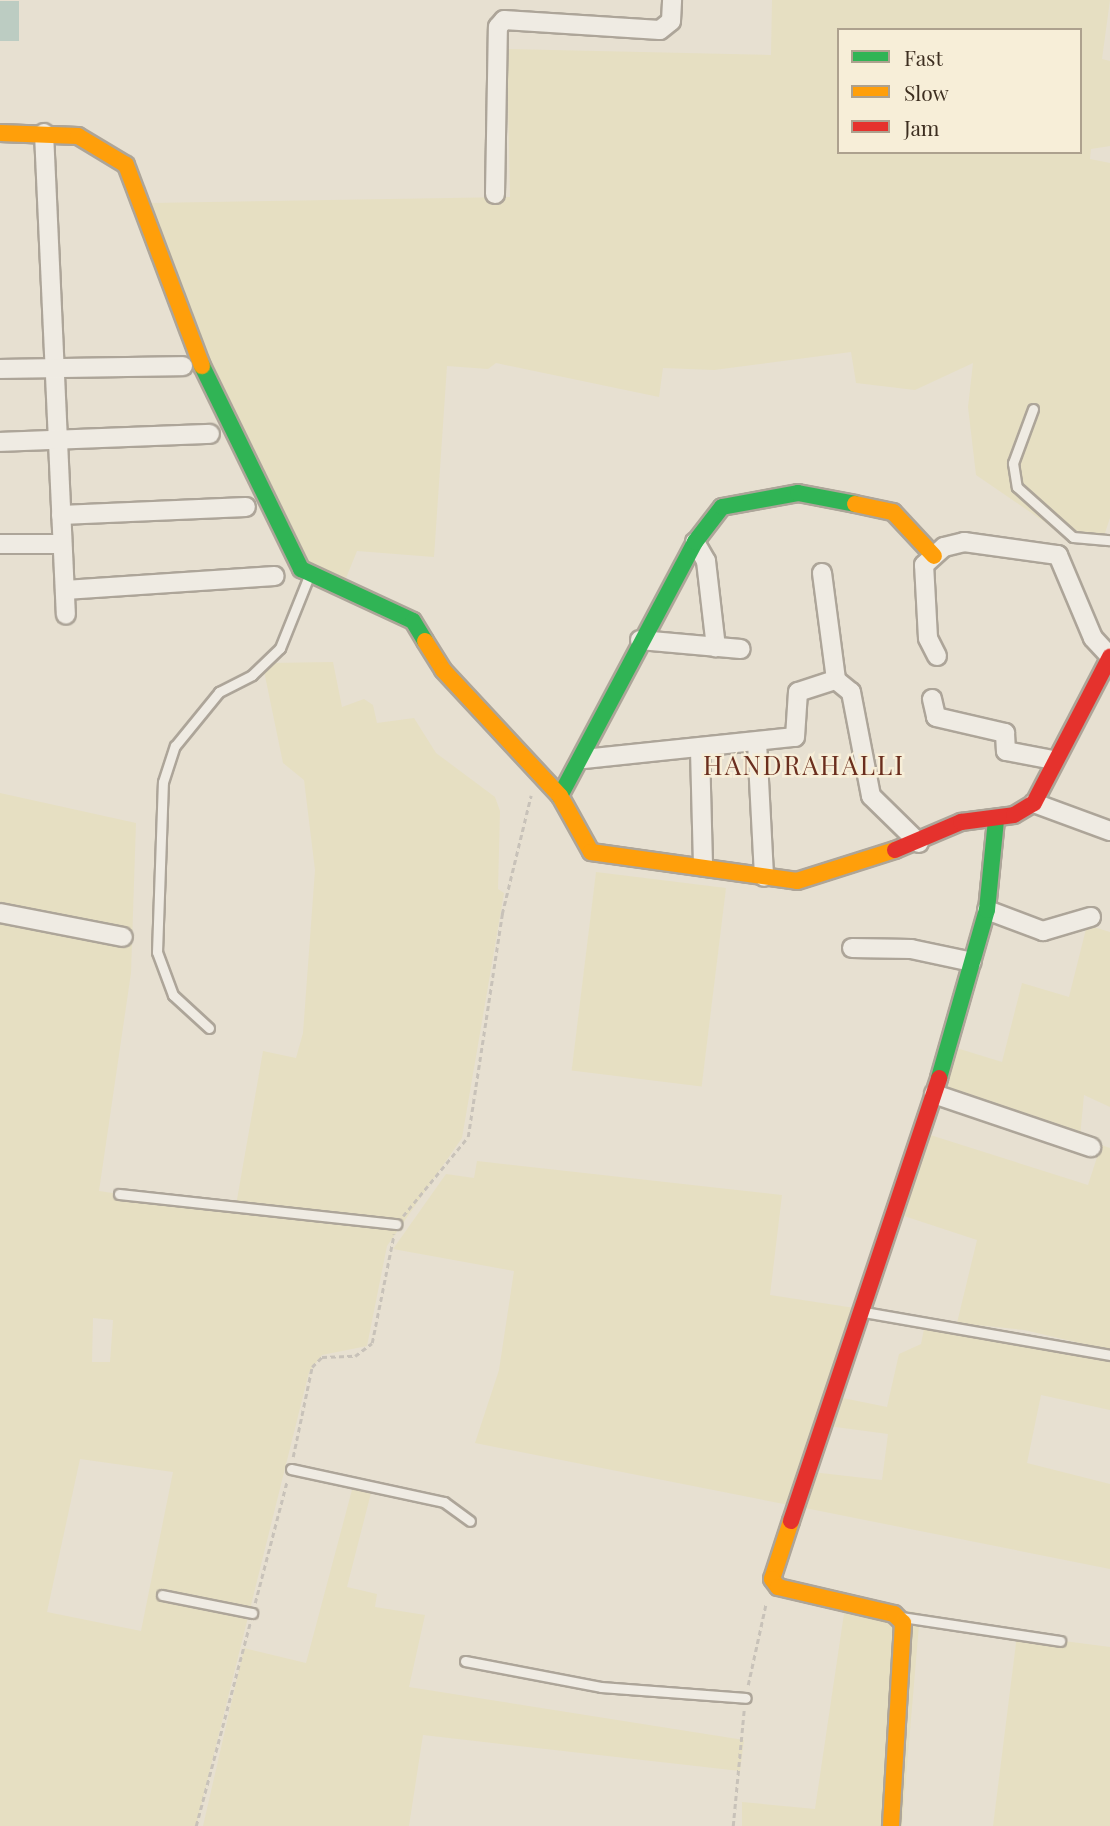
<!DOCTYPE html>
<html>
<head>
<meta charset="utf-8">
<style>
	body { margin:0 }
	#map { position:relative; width:1110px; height:1826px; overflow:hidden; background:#e7e0d1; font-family:"Playfair Display",serif }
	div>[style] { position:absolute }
	.farmland>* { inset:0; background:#e6dfc2; transform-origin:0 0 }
	.water>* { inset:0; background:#bcccc2; transform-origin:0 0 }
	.path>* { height:2.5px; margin-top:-1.25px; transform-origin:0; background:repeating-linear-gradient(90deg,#c8c2b9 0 5px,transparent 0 8.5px) }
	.roads { filter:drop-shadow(2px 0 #ada599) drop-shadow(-2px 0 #ada599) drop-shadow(0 2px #ada599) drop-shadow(0 -2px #ada599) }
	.lane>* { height:9px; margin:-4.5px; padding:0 4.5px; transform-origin:4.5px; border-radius:4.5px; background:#efebe3 }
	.street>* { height:18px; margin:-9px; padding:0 9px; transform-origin:9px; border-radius:9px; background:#efebe3 }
	.fast>* { height:16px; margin:-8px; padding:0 8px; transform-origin:8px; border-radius:8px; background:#30b455 }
	.slow>* { height:16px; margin:-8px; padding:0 8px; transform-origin:8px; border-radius:8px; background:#ff9f0a }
	.jam>* { height:16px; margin:-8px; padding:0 8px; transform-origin:8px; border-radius:8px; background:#e5322d }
	span { translate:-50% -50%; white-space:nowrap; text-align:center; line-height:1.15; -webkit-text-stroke:5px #f7eed8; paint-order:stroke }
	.quarter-label { font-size:26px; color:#6b2e1e; letter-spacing:2px }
	.legend { position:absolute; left:837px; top:28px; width:245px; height:126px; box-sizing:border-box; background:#f7eed8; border:2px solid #ada18e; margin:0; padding:9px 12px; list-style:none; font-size:21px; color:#3d2e20 }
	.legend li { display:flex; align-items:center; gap:14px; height:35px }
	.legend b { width:35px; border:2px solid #ada18e }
</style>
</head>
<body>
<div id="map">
	<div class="farmland">
		<i style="clip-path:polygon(evenodd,772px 0,1110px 0,1102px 59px,1110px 61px,1110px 146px,1091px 149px,1090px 159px,1110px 163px,1110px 518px,1103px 539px,1088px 545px,1071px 540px,976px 475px,968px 407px,973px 363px,915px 390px,856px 383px,851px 352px,714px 370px,663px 368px,659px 397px,496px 363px,488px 369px,447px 366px,434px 557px,357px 551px,344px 583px,296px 553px,230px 422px,149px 203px,510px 197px,507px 49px,771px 55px,772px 0,839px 30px,1080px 30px,1080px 152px,839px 152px,839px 30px)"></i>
		<i style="clip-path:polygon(evenodd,333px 662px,342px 707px,364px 699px,373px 705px,377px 723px,414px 718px,436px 753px,495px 797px,500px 811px,498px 889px,504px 893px,462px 1138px,387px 1246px,367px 1346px,322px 1355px,309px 1372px,196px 1826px,0 1826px,0 793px,136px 823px,131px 973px,99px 1191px,235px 1211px,263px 1051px,296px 1058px,303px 1033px,315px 870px,304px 780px,283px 763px,264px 671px,269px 663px,333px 662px,93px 1318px,113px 1320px,110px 1362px,92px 1362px,93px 1318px,333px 662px,80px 1459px,173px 1472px,141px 1631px,47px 1612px,80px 1459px)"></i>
		<i style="left:596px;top:872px;width:131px;height:200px;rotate:7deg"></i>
		<i style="clip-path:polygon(1087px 925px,1110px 932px,1110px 1107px,1084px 1095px,1080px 1137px,936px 1090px,950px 1046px,1002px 1062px,1022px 983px,1069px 997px)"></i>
		<i style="clip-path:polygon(924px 1133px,1088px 1185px,1101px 1145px,1110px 1148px,1110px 1350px,1024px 1330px,957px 1323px,977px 1240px,901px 1215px)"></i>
		<i style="clip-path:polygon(477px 1161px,782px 1195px,770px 1295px,861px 1309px,794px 1506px,475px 1443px,499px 1370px,514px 1271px,393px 1249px,446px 1174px,474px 1178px)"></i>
		<i style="clip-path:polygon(924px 1329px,1024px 1335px,1110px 1356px,1110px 1410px,1041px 1395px,1027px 1463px,1110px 1484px,1110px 1569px,800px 1507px,812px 1472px,882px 1480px,888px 1434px,828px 1426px,838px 1397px,887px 1407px,899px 1354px,921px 1344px)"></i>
		<i style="clip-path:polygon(353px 1486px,372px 1489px,347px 1587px,377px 1594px,375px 1607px,425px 1615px,409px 1687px,744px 1740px,740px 1771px,423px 1735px,409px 1826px,203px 1826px,244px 1648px,306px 1663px)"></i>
		<i style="clip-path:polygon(846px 1600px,920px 1613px,902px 1826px,742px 1826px,742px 1802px,815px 1809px)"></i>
		<i style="clip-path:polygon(1017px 1635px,1110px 1647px,1110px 1826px,993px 1826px)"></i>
	</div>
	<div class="water">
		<i style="left:0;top:1px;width:19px;height:40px"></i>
	</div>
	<div class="path">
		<i style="left:403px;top:1216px;width:102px;rotate:-50.6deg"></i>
		<i style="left:468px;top:1137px;width:226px;rotate:-81.3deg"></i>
		<i style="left:502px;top:914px;width:122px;rotate:-76.3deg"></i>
		<i style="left:293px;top:1457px;width:92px;rotate:-78.1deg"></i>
		<i style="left:312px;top:1367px;width:14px;rotate:-45deg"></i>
		<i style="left:322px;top:1357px;width:33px;rotate:-2deg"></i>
		<i style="left:355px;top:1356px;width:21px;rotate:-37deg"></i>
		<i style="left:372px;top:1343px;width:111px;rotate:-78.6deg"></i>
		<i style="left:255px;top:1603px;width:126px;rotate:-75.3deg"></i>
		<i style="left:748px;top:1685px;width:84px;rotate:-77.6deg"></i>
		<i style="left:196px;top:1826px;width:210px;rotate:-75.1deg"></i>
		<i style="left:733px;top:1826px;width:118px;rotate:-84.6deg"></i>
	</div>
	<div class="roads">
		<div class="lane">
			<i style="left:1033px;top:409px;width:58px;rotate:110.3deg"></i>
			<i style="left:1013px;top:463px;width:24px;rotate:81deg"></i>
			<i style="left:1017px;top:487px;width:75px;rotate:41.8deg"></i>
			<i style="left:1073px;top:537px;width:37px;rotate:5deg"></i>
			<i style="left:209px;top:1028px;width:49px;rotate:-137.5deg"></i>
			<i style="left:173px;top:995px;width:46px;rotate:-110.4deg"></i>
			<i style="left:157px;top:952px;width:170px;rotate:-88deg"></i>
			<i style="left:163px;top:782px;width:38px;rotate:-72deg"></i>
			<i style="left:175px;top:746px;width:70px;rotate:-50.8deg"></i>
			<i style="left:219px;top:692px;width:37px;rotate:-27deg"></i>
			<i style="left:252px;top:675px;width:39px;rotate:-44deg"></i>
			<i style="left:280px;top:648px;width:78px;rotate:-68.1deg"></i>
			<i style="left:119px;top:1194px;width:279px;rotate:6.2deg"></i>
			<i style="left:864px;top:1312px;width:250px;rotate:9.9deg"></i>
			<i style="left:291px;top:1469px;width:157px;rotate:12.2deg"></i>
			<i style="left:444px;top:1502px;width:32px;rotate:36deg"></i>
			<i style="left:162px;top:1595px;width:92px;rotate:11.3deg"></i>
			<i style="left:902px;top:1617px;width:160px;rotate:8.6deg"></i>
			<i style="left:465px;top:1661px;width:138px;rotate:10.8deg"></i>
			<i style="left:601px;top:1687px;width:145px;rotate:4.3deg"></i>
		</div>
		<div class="street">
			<i style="left:44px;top:133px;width:482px;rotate:87.4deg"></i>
			<i style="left:495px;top:194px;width:167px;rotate:-89deg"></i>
			<i style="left:498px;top:27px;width:9px;rotate:-49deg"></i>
			<i style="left:504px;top:20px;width:156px;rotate:3.7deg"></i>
			<i style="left:660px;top:30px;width:14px;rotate:-39deg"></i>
			<i style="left:671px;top:21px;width:21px;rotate:-87deg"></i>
			<i style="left:0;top:369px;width:183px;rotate:-0.9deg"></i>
			<i style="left:0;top:442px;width:210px;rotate:-2.2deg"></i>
			<i style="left:61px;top:515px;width:185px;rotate:-2.5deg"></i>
			<i style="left:695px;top:542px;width:22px;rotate:60deg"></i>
			<i style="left:706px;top:561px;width:87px;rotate:83.4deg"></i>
			<i style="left:0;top:544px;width:62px"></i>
			<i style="left:822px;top:573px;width:108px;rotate:82.5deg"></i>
			<i style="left:836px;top:680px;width:19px;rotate:39deg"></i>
			<i style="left:851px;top:692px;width:106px;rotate:79.1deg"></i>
			<i style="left:871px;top:796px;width:67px;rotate:44.4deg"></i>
			<i style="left:65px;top:590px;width:210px;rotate:-3.8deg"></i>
			<i style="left:640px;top:640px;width:101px;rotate:5.1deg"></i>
			<i style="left:937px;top:656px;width:20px;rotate:-117deg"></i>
			<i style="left:928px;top:638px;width:73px;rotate:-93.1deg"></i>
			<i style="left:924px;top:565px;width:27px;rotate:-42deg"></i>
			<i style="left:944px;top:547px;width:21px;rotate:-14deg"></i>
			<i style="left:964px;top:542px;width:95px;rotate:7.9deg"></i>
			<i style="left:1058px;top:555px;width:90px;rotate:67.1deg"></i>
			<i style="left:1093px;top:638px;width:25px;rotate:47deg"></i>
			<i style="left:932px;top:699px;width:18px;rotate:77deg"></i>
			<i style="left:936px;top:717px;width:71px;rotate:13.1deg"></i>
			<i style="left:1005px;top:733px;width:18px;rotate:87deg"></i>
			<i style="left:1006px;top:751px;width:48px;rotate:10.8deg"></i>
			<i style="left:757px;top:742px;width:135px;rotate:87deg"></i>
			<i style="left:700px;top:750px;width:115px;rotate:88.5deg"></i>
			<i style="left:584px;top:759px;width:212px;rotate:-6deg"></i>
			<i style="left:795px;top:737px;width:45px;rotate:-86.2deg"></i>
			<i style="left:798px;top:692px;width:40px;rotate:-18deg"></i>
			<i style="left:1034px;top:803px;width:81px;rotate:20.2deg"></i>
			<i style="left:987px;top:910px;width:60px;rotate:20.6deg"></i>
			<i style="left:1043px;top:931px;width:50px;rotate:-16.3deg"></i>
			<i style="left:0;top:913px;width:125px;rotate:11deg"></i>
			<i style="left:852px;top:948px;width:59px;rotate:1deg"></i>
			<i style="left:911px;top:949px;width:62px;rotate:12deg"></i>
			<i style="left:934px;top:1094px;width:166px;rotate:18.7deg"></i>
		</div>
		<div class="fast">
			<i style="left:202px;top:366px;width:226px;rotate:64deg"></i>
			<i style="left:301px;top:569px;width:123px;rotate:24.9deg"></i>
			<i style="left:413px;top:621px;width:23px;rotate:59deg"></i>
			<i style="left:560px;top:796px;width:288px;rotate:-62deg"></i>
			<i style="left:695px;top:542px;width:44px;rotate:-52.4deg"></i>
			<i style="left:722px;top:507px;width:77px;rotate:-10.4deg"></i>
			<i style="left:798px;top:493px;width:58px;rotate:10.9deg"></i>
			<i style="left:939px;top:1078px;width:175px;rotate:-74.1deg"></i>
			<i style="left:987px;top:910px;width:90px;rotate:-84.3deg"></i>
		</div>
		<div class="slow">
			<i style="left:0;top:133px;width:78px;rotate:2.2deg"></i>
			<i style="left:78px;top:136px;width:56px;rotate:31.1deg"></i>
			<i style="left:126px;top:165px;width:215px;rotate:69.3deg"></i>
			<i style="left:855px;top:504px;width:39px;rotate:12deg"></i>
			<i style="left:893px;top:512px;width:60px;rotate:47deg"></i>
			<i style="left:425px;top:641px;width:34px;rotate:58deg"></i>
			<i style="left:443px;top:670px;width:172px;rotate:47.1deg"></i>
			<i style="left:560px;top:796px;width:64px;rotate:61deg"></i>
			<i style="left:591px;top:852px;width:208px;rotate:8deg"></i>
			<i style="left:797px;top:881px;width:103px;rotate:-17.6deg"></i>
			<i style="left:791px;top:1521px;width:61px;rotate:108.1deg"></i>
			<i style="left:772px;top:1579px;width:10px;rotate:53deg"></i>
			<i style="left:778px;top:1587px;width:119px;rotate:13.1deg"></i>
			<i style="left:894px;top:1614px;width:13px;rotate:45deg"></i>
			<i style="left:903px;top:1623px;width:203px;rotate:93.4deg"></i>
		</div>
		<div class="jam">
			<i style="left:895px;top:850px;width:72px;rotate:-23deg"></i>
			<i style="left:961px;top:822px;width:53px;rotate:-7.5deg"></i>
			<i style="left:1014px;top:815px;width:23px;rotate:-31deg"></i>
			<i style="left:1034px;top:803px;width:165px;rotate:-62.5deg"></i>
			<i style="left:791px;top:1521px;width:467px;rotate:-71.5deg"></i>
		</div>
	</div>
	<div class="quarter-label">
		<span style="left:804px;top:765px">HANDRAHALLI</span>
	</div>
	<ul class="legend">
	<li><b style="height:9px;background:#30b455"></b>Fast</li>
	<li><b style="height:9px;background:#ff9f0a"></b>Slow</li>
	<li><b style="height:9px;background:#e5322d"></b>Jam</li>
	</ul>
</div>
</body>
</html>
